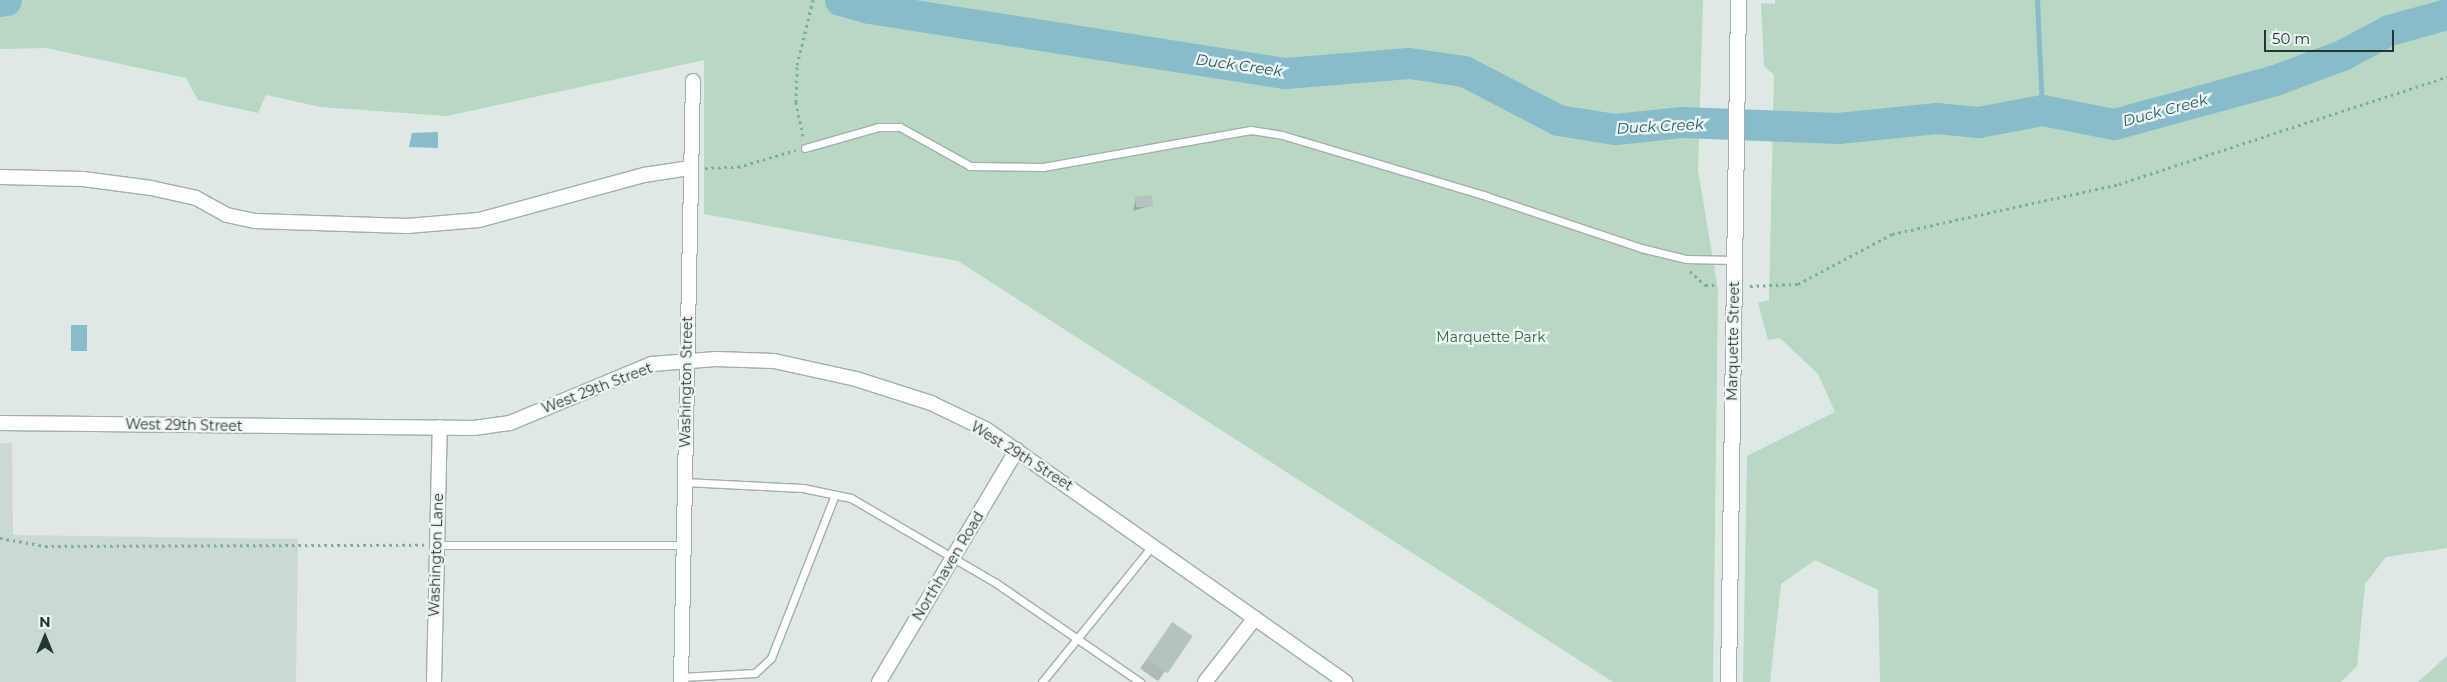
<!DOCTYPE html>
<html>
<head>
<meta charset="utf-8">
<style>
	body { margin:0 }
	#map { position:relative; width:2447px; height:682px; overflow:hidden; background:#dee8e4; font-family:Montserrat,sans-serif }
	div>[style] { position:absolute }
	.built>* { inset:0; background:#ccd8d3 }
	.green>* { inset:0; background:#b8d8c3 }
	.water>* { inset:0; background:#89bcca; transform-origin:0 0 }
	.shadow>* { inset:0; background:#0003; transform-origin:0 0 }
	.stream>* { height:5px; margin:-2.5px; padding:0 2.5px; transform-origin:2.5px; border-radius:2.5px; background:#89bcca }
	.river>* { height:31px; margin:-15.5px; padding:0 15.5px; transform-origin:15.5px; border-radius:15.5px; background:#89bcca }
	.building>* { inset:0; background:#b4c3bd; transform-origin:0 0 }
	.path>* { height:3px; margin-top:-1.5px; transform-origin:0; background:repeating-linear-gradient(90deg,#80aa9f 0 2.5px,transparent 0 6.5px) }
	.roads { filter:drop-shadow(1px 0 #a2afab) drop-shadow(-1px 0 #a2afab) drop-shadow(0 1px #a2afab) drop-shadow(0 -1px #a2afab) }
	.service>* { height:7px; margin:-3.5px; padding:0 3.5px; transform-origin:3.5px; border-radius:3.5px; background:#fff }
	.minor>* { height:14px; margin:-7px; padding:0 7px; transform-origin:7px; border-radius:7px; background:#fff }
	.secondary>* { height:15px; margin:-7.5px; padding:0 7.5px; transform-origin:7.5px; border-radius:7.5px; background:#fff }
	span { translate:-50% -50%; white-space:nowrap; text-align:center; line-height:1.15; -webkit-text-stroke:4.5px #eef5f2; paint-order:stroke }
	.park-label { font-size:14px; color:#2e6a49 }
	.street-label { font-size:14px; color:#213732 }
	.water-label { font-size:15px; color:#205c6d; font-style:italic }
	.north { position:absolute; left:20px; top:612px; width:50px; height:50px; -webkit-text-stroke:4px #eef5f2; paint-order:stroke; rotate:0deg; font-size:14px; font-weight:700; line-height:20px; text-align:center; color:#213732 }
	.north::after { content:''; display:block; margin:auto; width:18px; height:22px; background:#213732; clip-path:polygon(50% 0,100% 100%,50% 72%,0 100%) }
	.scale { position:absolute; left:2264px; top:30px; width:130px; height:22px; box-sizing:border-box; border:2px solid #213732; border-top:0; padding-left:6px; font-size:15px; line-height:18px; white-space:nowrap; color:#213732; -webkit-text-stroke:4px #eef5f2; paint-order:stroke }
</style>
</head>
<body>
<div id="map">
	<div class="built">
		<i style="clip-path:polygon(0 443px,12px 443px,13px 535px,298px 539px,296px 682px,0 682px)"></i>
	</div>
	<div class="green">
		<i style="clip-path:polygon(0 0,1703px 0,1698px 170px,1718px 290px,1713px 682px,1613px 682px,958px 261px,704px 214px,704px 60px,447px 116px,321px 107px,266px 95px,258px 113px,198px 100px,186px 78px,46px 48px,0 49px)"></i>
		<i style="clip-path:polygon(1775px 0,2447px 0,2447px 548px,2386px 557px,2365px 584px,2357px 666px,2341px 682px,1880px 682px,1878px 590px,1815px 560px,1781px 584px,1770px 682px,1743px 682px,1747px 456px,1835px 412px,1818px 374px,1780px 338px,1768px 340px,1758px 303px,1769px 300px,1774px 75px,1764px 66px,1761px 3px,1775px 4px)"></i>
		<i style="clip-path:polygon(2447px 656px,2447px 682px,2418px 682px)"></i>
	</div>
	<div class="water">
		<i style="clip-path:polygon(438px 132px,438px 148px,409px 147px,412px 133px)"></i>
		<i style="left:71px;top:325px;width:16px;height:26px"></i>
	</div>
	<div class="shadow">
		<i style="clip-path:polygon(1136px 198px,1152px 205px,1133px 211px)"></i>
		<i style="left:1173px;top:623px;width:22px;height:56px;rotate:36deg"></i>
	</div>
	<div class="stream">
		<i style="left:2037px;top:0;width:110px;rotate:87.4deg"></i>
	</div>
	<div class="river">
		<i style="left:840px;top:0;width:30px;rotate:15deg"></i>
		<i style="left:869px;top:8px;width:421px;rotate:8.9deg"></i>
		<i style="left:1285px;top:73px;width:124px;rotate:-4.6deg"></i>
		<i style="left:1409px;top:63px;width:56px;rotate:8.3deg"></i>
		<i style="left:1464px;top:71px;width:106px;rotate:27.5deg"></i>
		<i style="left:1558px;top:120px;width:58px;rotate:9deg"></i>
		<i style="left:1615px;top:129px;width:67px;rotate:-6deg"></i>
		<i style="left:1682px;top:122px;width:156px;rotate:2.2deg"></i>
		<i style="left:1838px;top:128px;width:99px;rotate:-5.8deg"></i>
		<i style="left:1936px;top:118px;width:42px;rotate:5.4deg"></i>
		<i style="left:1978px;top:122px;width:65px;rotate:-10.6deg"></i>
		<i style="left:2042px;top:110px;width:73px;rotate:11deg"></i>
		<i style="left:2114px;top:124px;width:167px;rotate:-15.3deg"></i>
		<i style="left:2275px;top:80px;width:72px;rotate:-20.5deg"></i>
		<i style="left:2342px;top:55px;width:53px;rotate:-28deg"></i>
		<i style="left:2389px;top:30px;width:60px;rotate:-15.4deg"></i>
		<i style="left:0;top:1px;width:6px;rotate:-9deg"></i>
	</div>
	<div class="building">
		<i style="left:1152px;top:195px;width:11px;height:17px;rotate:85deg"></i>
		<i style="left:1172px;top:622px;width:25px;height:45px;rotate:34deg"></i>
	</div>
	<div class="path">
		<i style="left:803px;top:136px;width:35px;rotate:-102deg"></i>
		<i style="left:796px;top:102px;width:37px;rotate:-88deg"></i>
		<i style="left:797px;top:65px;width:67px;rotate:-76.2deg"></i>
		<i style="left:705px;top:168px;width:33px;rotate:-2deg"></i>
		<i style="left:738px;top:167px;width:60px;rotate:-16.3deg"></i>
		<i style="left:1690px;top:271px;width:21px;rotate:43deg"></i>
		<i style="left:1705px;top:285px;width:13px"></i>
		<i style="left:1750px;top:286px;width:48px;rotate:-2.4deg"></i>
		<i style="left:1798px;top:284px;width:106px;rotate:-28deg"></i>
		<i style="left:1892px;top:234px;width:232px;rotate:-12.4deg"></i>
		<i style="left:2119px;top:184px;width:345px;rotate:-18.1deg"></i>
		<i style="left:0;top:538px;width:46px;rotate:10.1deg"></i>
		<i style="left:45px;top:546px;width:379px;rotate:-0.2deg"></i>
	</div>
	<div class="roads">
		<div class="service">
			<i style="left:805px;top:148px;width:76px;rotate:-16deg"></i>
			<i style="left:878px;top:127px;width:22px"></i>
			<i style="left:900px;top:127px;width:80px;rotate:29.1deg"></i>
			<i style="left:970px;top:166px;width:73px;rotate:0.8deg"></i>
			<i style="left:1043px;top:167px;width:211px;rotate:-10.1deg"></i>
			<i style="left:1251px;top:130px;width:31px;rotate:9deg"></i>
			<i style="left:1282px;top:135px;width:213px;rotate:16.6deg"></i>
			<i style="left:1486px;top:196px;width:163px;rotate:18.5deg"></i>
			<i style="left:1641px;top:248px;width:46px;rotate:13.7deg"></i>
			<i style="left:1686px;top:259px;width:49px;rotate:1.2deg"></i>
			<i style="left:684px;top:482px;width:119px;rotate:2.9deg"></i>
			<i style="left:803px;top:488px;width:49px;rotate:11.8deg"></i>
			<i style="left:851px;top:498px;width:168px;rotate:30.4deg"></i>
			<i style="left:996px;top:583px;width:175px;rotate:34.5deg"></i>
			<i style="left:436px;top:545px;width:247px"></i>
			<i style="left:681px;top:677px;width:74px;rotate:-3.1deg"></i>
			<i style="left:755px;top:673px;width:22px;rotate:-43deg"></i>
			<i style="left:771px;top:658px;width:175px;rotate:-68.6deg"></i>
			<i style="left:1042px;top:682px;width:176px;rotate:-51deg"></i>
		</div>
		<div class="minor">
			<i style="left:0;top:177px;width:83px;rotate:1.4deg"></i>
			<i style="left:83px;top:179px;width:69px;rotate:7.5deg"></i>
			<i style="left:151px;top:188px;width:46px;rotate:12.5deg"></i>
			<i style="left:196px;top:198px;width:35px;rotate:29deg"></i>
			<i style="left:227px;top:215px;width:29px;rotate:12deg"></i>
			<i style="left:255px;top:221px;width:152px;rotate:1.9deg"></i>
			<i style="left:407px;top:226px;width:72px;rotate:-4.8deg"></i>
			<i style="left:479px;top:220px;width:171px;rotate:-15.3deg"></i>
			<i style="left:644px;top:175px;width:47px;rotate:-8.7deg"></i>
			<i style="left:0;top:423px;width:474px;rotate:0.6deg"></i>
			<i style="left:474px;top:428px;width:36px;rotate:-8deg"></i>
			<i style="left:510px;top:423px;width:154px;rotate:-22.6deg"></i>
			<i style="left:652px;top:364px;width:64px;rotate:-4.5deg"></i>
			<i style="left:716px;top:359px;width:58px;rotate:2deg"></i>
			<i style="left:774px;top:361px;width:84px;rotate:12.4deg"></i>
			<i style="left:856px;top:379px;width:79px;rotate:17.7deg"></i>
			<i style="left:931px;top:403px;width:62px;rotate:25.7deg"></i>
			<i style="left:987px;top:430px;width:438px;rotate:35.1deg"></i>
			<i style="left:434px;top:682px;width:255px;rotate:-88.7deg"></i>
			<i style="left:681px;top:682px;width:601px;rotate:-88.86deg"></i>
			<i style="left:879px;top:682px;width:270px;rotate:-59.3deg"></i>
			<i style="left:1205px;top:682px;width:81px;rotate:-52deg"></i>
		</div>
		<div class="secondary">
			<i style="left:1728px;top:682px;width:682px;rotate:-89.16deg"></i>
		</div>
	</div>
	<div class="park-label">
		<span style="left:1491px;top:337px">Marquette Park</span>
	</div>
	<div class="street-label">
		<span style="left:1733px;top:341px;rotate:-89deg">Marquette Street</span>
		<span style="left:686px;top:382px;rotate:-89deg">Washington Street</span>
		<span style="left:597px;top:388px;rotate:-21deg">West 29th Street</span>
		<span style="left:184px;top:425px;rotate:1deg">West 29th Street</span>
		<span style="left:1022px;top:456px;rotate:32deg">West 29th Street</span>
		<span style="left:436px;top:555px;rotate:-88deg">Washington Lane</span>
		<span style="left:948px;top:566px;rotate:-59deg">Northhaven Road</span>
	</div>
	<div class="water-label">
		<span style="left:1239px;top:65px;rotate:8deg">Duck Creek</span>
		<span style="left:2165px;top:110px;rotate:-15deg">Duck Creek</span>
		<span style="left:1660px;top:126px;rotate:-3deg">Duck Creek</span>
	</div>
	<div class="north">N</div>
	<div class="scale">50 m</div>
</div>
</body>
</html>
